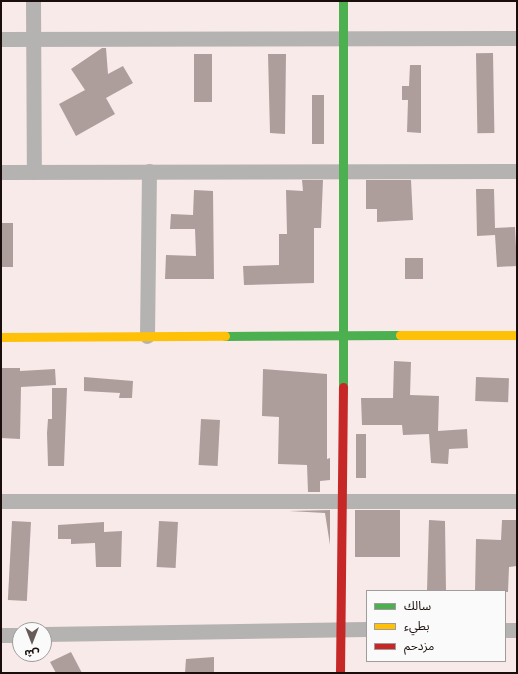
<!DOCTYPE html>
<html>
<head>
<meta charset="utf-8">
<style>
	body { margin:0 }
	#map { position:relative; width:518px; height:674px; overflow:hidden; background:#f8eae8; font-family:Raleway,"Noto Sans Arabic",sans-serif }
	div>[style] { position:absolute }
	.building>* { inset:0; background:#ad9e9c; transform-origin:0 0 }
	.street>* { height:15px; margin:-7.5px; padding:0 7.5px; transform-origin:7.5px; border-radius:7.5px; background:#b5b3b2 }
	.fast>* { height:9px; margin:-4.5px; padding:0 4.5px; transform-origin:4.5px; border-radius:4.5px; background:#4caf50 }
	.slow>* { height:9px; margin:-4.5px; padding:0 4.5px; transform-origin:4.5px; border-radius:4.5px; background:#ffc107 }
	.jam>* { height:9px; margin:-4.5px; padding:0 4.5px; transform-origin:4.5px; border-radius:4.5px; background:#c62828 }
	span { translate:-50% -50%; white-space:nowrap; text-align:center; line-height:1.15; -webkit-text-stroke:4px #fafafa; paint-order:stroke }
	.frame { position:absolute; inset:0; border:2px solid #1a0e0c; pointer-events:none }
	.legend { position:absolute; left:366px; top:590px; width:140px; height:72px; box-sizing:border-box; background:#fafafa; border:1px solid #a09c9b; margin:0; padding:5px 7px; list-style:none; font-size:12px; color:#1a0e0c }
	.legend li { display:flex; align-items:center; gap:8px; height:20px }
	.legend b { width:20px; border:1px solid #a09c9b }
	.north { position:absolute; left:12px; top:622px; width:40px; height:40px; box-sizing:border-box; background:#fafafa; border:1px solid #a09c9b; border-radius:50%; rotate:180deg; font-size:11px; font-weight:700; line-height:16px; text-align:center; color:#1a0e0c }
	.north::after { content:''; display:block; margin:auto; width:14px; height:18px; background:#685b59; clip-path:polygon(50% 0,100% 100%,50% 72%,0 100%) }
</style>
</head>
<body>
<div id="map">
	<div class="building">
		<i style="clip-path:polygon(102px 48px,106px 48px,108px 74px,123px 66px,133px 83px,106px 98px,115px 114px,76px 136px,59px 104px,85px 90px,71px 69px)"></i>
		<i style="left:493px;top:53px;width:80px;height:17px;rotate:89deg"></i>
		<i style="left:212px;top:54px;width:48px;height:18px;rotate:90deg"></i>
		<i style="clip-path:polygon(268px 54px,286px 54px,285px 134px,270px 133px)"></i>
		<i style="clip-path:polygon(410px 65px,421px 65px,421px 133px,407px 132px,408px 100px,402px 100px,402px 86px,409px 86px)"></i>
		<i style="left:312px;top:95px;width:12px;height:49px"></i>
		<i style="clip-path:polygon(302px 180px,323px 180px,321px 228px,314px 228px,314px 283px,244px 285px,243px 266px,279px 265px,279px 234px,287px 234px,286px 190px,303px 191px)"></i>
		<i style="clip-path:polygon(366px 180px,411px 180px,413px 220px,377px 222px,377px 209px,366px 209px)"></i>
		<i style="clip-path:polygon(476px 189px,494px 189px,495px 228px,515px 227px,517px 266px,497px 267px,495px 235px,477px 236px)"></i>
		<i style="clip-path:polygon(194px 190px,213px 191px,214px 279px,165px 279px,166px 255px,196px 256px,195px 229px,170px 229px,171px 214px,193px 215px)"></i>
		<i style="left:1px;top:223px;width:12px;height:44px"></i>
		<i style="left:405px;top:258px;width:18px;height:21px"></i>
		<i style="clip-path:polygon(394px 361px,411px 362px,410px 395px,439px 396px,438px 431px,467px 429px,468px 448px,449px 449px,448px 464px,431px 463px,429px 434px,403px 435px,402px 425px,362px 425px,361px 398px,393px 398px)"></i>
		<i style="clip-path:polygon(1px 368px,20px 368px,20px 371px,55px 369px,56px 385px,21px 387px,20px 439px,1px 438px)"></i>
		<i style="clip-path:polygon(263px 369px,327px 374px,327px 459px,330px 458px,330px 480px,320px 481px,320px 492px,308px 492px,307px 465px,278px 464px,279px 417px,262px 416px)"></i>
		<i style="clip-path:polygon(84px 377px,133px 381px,132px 398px,119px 398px,120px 393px,84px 391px)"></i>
		<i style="left:476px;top:377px;width:33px;height:24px;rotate:2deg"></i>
		<i style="clip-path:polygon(52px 388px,67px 388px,64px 466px,48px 466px,47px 433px,48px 419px,52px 419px)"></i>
		<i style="left:201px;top:419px;width:19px;height:46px;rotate:3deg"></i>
		<i style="left:356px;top:434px;width:10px;height:44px"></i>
		<i style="clip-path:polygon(330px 510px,330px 545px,325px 513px,289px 511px)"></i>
		<i style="left:355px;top:510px;width:45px;height:47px"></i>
		<i style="clip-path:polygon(429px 520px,445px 521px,446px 591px,427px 591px)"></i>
		<i style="clip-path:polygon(502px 520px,517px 520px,517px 566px,509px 567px,508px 592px,475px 591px,476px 539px,501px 540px)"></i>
		<i style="left:12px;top:521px;width:19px;height:79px;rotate:3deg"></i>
		<i style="left:159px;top:521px;width:19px;height:46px;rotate:3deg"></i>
		<i style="clip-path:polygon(104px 522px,104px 532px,122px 531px,121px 567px,96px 567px,95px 543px,71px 544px,71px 539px,58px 539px,58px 525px)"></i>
		<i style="clip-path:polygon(71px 652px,82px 673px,56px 673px,50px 662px)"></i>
		<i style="clip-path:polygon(214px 657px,214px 673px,185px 673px,186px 659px)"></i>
	</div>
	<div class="street">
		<i style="left:33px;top:1px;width:171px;rotate:89.7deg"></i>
		<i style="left:1px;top:39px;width:516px;rotate:-0.11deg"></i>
		<i style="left:1px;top:172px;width:516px;rotate:-0.11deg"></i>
		<i style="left:147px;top:336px;width:165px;rotate:-89.3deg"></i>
		<i style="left:1px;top:501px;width:516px"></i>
		<i style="left:505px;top:630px;width:12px"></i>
		<i style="left:44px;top:634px;width:323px;rotate:-0.9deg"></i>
		<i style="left:1px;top:635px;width:19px"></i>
	</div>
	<div class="fast">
		<i style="left:343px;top:1px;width:386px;rotate:90deg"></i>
		<i style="left:225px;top:336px;width:175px;rotate:-0.3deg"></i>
	</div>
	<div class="slow">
		<i style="left:400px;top:335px;width:117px"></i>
		<i style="left:1px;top:337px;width:224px;rotate:-0.3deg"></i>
	</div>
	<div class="jam">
		<i style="left:340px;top:673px;width:286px;rotate:-89.4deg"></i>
	</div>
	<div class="frame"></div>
	<ul class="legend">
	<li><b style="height:5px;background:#4caf50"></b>سالك</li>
	<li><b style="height:5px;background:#ffc107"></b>بطيء</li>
	<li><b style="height:5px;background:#c62828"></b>مزدحم</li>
	</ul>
	<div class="north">ش</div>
</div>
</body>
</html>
